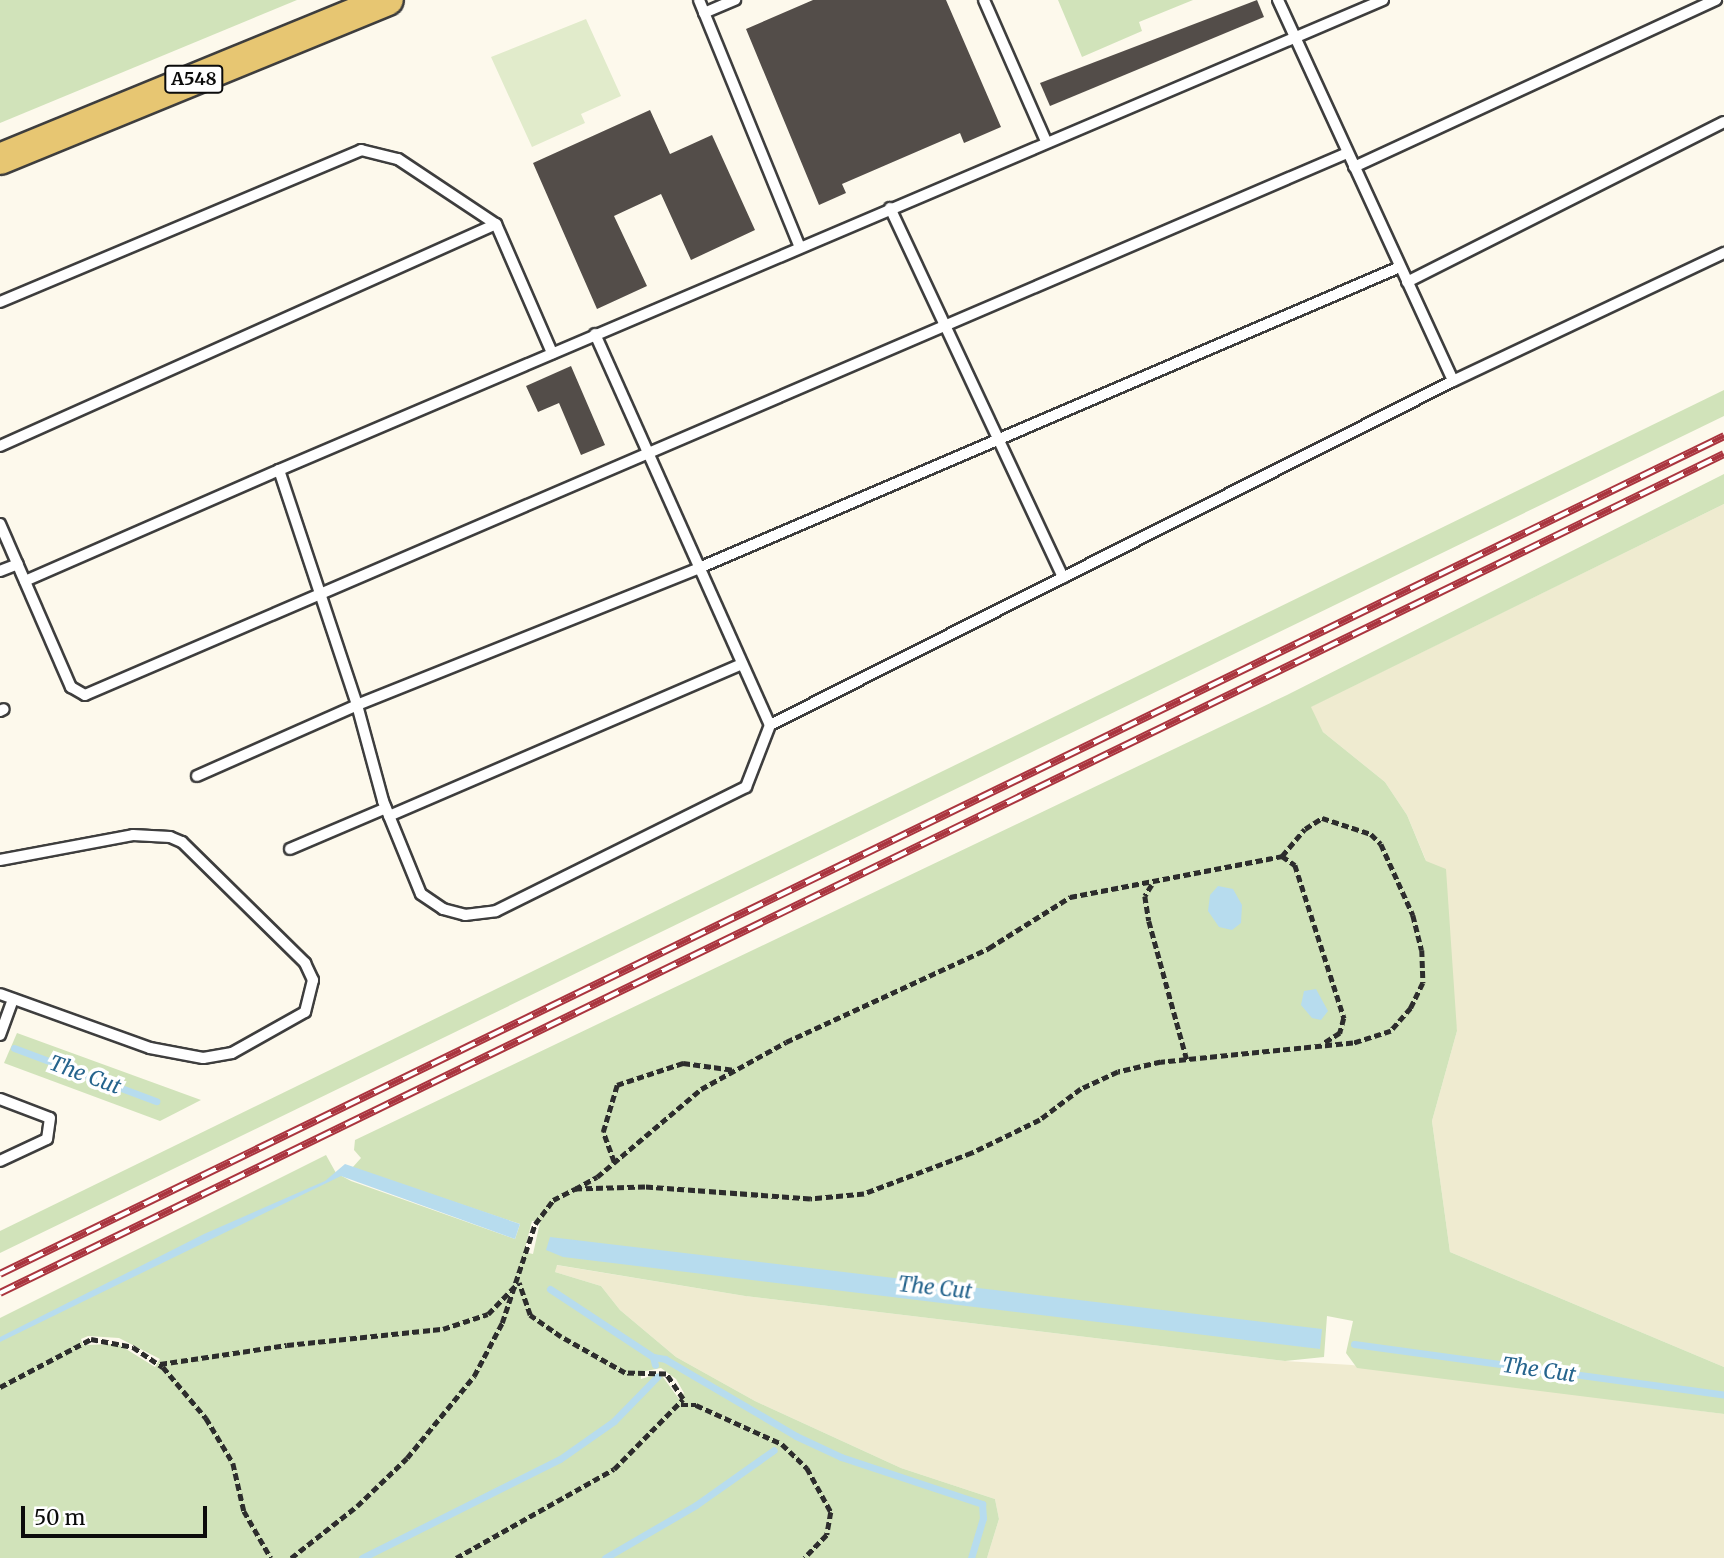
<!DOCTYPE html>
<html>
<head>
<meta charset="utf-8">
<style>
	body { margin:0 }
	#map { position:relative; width:1724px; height:1558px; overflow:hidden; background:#fdf9ec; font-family:Merriweather,serif }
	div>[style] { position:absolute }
	.farmland>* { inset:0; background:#efebd0 }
	.green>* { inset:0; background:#d1e3ba }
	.pitch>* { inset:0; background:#e1ebcb }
	.water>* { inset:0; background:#b7dcee }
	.stream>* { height:7px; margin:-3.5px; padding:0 3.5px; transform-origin:3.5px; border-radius:3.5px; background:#b7dcee }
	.building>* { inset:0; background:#534d49 }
	.path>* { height:4.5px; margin-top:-2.25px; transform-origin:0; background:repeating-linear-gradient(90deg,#2d2d2d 0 7px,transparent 0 10.5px) }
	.roads { filter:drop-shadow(2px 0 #3e3e3e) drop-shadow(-2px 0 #3e3e3e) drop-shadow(0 2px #3e3e3e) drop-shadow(0 -2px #3e3e3e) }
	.lane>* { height:10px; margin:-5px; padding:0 5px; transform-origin:5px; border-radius:5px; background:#fff }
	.primary>* { height:30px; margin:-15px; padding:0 15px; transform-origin:15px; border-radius:15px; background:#e7c672 }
	.rail>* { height:8px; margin-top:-4px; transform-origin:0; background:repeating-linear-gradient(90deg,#fff 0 16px,#aa353f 0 32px); box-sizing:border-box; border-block:2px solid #aa353f }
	span { translate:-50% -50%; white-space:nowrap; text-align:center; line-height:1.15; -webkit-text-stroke:7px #fff; paint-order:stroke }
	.shield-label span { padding:2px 5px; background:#fff; border:2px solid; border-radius:5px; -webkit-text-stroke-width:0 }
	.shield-label { font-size:18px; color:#0b0b0b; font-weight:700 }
	.water-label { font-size:21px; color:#25648d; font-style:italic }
	.scale { position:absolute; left:21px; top:1506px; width:186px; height:32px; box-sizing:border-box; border:4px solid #0b0b0b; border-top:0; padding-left:9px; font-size:21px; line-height:24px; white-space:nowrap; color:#0b0b0b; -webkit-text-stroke:5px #fff; paint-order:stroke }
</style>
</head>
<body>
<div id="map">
	<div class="farmland">
		<i style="clip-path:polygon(1724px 504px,1724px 1367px,1450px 1252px,1432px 1121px,1457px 1031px,1425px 858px,1407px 815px,1385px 782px,1323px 732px,1310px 707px)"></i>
		<i style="clip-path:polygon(556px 1265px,745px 1296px,1285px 1361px,1352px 1365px,1724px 1414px,1724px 1558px,987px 1558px,999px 1519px,995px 1499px,901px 1468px,755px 1401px,676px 1357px,620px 1310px,601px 1286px,555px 1272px)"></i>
	</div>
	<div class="green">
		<i style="clip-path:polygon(0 0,297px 0,0 123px)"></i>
		<i style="clip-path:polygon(1058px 0,1193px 0,1139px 22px,1142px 31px,1082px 57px)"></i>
		<i style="clip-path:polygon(1724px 390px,1724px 416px,0 1253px,0 1231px)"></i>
		<i style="clip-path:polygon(evenodd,1724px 474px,1724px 504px,1311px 707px,1323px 732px,1385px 782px,1407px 815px,1426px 861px,1446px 869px,1457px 1031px,1432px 1121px,1450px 1252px,1724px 1367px,1724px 1414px,1357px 1368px,1346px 1353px,1353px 1321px,1327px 1316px,1324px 1357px,1285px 1361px,745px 1296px,557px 1265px,555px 1272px,601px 1286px,620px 1310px,676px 1357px,755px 1401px,901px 1468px,995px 1499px,999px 1519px,987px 1558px,0 1558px,0 1318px,326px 1155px,336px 1173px,351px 1181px,515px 1239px,520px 1224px,352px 1168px,361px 1158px,354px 1150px,355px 1140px,1287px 695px,1724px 474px,532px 1221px,540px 1222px,533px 1254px,524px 1252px,532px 1221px,1724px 474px,88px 1336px,119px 1338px,160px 1359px,155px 1367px,118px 1344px,83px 1345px,81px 1339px,88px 1336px,1724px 474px,661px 1368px,676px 1379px,684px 1393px,679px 1399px,660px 1373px,641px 1379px,641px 1372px,661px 1368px)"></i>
		<i style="clip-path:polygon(17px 1033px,201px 1100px,160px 1121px,4px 1063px)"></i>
	</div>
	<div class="pitch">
		<i style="clip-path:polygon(586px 19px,621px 96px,581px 114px,585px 123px,532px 147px,491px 57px)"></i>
	</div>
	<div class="water">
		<i style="clip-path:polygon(1218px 886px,1233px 889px,1242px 905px,1241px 923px,1232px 930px,1219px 927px,1208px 911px,1210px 895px)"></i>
		<i style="clip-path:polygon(1316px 989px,1328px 1011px,1321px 1020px,1312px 1018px,1301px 1005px,1304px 991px)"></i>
		<i style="clip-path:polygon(345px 1164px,520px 1224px,515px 1239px,341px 1176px,0 1342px,0 1337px,204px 1234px,325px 1181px)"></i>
		<i style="clip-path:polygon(550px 1237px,1322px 1329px,1320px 1349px,563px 1257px,546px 1250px)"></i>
	</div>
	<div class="stream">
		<i style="left:14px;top:1048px;width:152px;rotate:20.5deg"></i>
		<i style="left:550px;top:1289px;width:123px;rotate:33.4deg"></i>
		<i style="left:653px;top:1357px;width:8px;rotate:76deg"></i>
		<i style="left:1354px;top:1344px;width:373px;rotate:7.8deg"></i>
		<i style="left:653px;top:1357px;width:12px;rotate:9deg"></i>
		<i style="left:665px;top:1359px;width:152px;rotate:30.4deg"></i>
		<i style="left:796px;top:1436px;width:50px;rotate:25deg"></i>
		<i style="left:841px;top:1457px;width:149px;rotate:18.4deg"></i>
		<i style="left:982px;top:1504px;width:14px;rotate:86deg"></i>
		<i style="left:983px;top:1518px;width:42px;rotate:106.7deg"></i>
		<i style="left:362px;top:1558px;width:221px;rotate:-26.6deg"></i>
		<i style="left:560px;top:1459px;width:66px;rotate:-35.1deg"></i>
		<i style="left:614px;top:1421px;width:62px;rotate:-45.7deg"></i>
		<i style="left:605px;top:1558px;width:105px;rotate:-30.2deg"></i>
		<i style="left:696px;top:1505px;width:95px;rotate:-35.2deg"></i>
	</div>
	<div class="building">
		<i style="clip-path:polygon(813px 0,946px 0,1001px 127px,964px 143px,960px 133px,842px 184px,846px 193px,819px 205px,746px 29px)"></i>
		<i style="clip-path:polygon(1257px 0,1264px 17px,1050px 106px,1040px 83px)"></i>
		<i style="clip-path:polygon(650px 110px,670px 154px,712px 135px,755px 230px,691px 260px,661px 194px,614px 216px,647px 286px,597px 309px,533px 163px)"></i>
		<i style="clip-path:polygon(571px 366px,605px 445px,581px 455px,559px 403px,538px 412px,526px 386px)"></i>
	</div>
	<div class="path">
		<i style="left:1282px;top:856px;width:16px;rotate:35deg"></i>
		<i style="left:1295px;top:865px;width:161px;rotate:72.2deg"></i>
		<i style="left:1344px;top:1018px;width:16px;rotate:105deg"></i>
		<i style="left:1340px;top:1033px;width:20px;rotate:147deg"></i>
		<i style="left:1152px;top:885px;width:13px;rotate:122deg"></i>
		<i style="left:1145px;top:896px;width:25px;rotate:81deg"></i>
		<i style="left:1149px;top:921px;width:144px;rotate:74.7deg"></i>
		<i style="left:614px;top:1162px;width:32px;rotate:-110deg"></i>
		<i style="left:603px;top:1132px;width:49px;rotate:-73.4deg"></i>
		<i style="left:617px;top:1085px;width:70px;rotate:-18.4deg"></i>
		<i style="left:683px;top:1063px;width:52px;rotate:7.7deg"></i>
		<i style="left:160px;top:1364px;width:128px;rotate:-8.5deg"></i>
		<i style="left:287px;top:1345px;width:157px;rotate:-5.9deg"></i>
		<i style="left:443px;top:1329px;width:47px;rotate:-18.4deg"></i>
		<i style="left:488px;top:1314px;width:39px;rotate:-46deg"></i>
		<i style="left:0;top:1387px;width:103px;rotate:-27.8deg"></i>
		<i style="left:91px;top:1339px;width:43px;rotate:10.8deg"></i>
		<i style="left:133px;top:1347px;width:36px;rotate:34deg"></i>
		<i style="left:163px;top:1367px;width:67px;rotate:49.9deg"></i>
		<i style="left:206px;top:1418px;width:52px;rotate:59deg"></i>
		<i style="left:233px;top:1463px;width:49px;rotate:77.1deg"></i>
		<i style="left:244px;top:1511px;width:54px;rotate:60.1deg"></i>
		<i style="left:681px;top:1405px;width:15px"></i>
		<i style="left:696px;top:1405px;width:94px;rotate:24.4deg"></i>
		<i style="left:782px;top:1444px;width:35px;rotate:44deg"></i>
		<i style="left:807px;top:1468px;width:50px;rotate:61.4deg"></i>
		<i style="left:831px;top:1512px;width:23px;rotate:100deg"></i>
		<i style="left:827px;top:1535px;width:32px;rotate:134deg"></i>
		<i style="left:291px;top:1558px;width:84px;rotate:-38.2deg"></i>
		<i style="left:357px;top:1506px;width:69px;rotate:-43.8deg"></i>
		<i style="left:407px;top:1458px;width:106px;rotate:-50.7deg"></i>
		<i style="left:474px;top:1376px;width:60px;rotate:-62.2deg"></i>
		<i style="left:502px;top:1323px;width:104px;rotate:-71.6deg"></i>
		<i style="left:535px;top:1224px;width:30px;rotate:-53deg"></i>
		<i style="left:553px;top:1200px;width:25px;rotate:-27deg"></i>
		<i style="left:575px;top:1189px;width:25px;rotate:-29deg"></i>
		<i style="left:597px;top:1177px;width:136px;rotate:-40.2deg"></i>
		<i style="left:701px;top:1089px;width:97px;rotate:-28.9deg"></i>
		<i style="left:786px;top:1042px;width:224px;rotate:-24.8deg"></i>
		<i style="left:989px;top:948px;width:96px;rotate:-32.2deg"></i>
		<i style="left:1070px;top:897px;width:216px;rotate:-10.9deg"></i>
		<i style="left:1282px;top:856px;width:35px;rotate:-50deg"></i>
		<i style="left:1305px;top:829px;width:20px;rotate:-33deg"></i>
		<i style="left:1322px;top:818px;width:52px;rotate:18.1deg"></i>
		<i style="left:1371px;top:834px;width:14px;rotate:45deg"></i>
		<i style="left:1381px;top:844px;width:78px;rotate:65.7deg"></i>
		<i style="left:1413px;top:915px;width:36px;rotate:76deg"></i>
		<i style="left:1422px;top:950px;width:33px;rotate:88deg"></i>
		<i style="left:1423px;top:983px;width:28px;rotate:116deg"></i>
		<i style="left:1411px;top:1008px;width:30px;rotate:131deg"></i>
		<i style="left:1391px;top:1031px;width:40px;rotate:162deg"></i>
		<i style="left:1353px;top:1043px;width:193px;rotate:174.3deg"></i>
		<i style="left:1161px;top:1062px;width:44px;rotate:166.9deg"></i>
		<i style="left:1118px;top:1072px;width:41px;rotate:155.3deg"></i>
		<i style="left:1081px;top:1089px;width:51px;rotate:142.9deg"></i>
		<i style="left:1040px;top:1120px;width:76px;rotate:154.1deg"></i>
		<i style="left:972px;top:1153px;width:116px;rotate:159.2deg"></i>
		<i style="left:864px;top:1194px;width:54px;rotate:174.7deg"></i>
		<i style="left:810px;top:1199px;width:165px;rotate:-175.8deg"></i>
		<i style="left:645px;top:1187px;width:70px;rotate:178.4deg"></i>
		<i style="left:456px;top:1558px;width:181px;rotate:-29.4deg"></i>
		<i style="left:614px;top:1469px;width:98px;rotate:-45.4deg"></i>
		<i style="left:683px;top:1399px;width:30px;rotate:-124deg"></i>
		<i style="left:666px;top:1374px;width:41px;rotate:-178.6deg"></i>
		<i style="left:625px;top:1373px;width:73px;rotate:-150.6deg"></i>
		<i style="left:561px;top:1337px;width:38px;rotate:-145deg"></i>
		<i style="left:530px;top:1315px;width:34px;rotate:-109deg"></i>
	</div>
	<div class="roads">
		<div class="lane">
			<i style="left:699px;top:0;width:267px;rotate:67.8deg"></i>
			<i style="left:984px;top:0;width:154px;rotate:66.3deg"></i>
			<i style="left:1278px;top:0;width:419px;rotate:65.3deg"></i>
			<i style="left:1383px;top:0;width:1200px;rotate:156.94deg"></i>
			<i style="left:279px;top:470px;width:248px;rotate:71.6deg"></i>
			<i style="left:357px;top:705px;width:99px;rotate:74.8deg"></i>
			<i style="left:383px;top:801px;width:100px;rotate:67.8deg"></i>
			<i style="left:421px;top:894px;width:27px;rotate:34deg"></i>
			<i style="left:443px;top:909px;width:23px;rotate:15deg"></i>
			<i style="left:465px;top:915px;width:31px;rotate:-7deg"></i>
			<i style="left:496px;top:911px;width:279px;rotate:-26.4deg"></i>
			<i style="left:746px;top:787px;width:66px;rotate:-68.8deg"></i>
			<i style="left:770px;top:725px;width:765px;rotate:-26.73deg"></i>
			<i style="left:1453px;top:381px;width:300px;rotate:-25.3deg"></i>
			<i style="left:704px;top:13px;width:34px;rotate:-23deg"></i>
			<i style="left:1354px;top:167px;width:399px;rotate:-24.8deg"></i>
			<i style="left:890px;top:208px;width:408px;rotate:64.9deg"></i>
			<i style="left:1407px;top:282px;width:355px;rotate:-26.8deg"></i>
			<i style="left:0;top:302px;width:392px;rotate:-22.8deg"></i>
			<i style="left:361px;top:150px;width:38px;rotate:14deg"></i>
			<i style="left:398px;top:159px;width:118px;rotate:33.6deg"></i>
			<i style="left:496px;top:224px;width:141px;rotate:66.5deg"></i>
			<i style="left:595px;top:334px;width:428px;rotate:65.9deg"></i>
			<i style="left:0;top:446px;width:543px;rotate:-24.11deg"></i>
			<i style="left:0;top:524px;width:178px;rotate:66.5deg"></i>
			<i style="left:71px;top:687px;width:16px;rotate:30deg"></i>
			<i style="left:85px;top:695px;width:1373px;rotate:-23.24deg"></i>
			<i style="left:0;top:571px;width:19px;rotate:-21deg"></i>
			<i style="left:25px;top:581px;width:277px;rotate:-23.6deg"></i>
			<i style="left:0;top:711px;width:4px;rotate:-27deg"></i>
			<i style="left:197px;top:776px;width:175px;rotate:-23.9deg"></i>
			<i style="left:357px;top:705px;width:368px;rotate:-21.8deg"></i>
			<i style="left:699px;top:568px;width:763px;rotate:-23.24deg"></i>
			<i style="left:389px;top:816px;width:384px;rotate:-23.3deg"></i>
			<i style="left:290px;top:849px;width:104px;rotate:-23.1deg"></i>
			<i style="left:0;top:860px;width:135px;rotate:-10.6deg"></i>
			<i style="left:133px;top:835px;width:37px;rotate:3deg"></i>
			<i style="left:170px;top:837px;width:13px;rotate:23deg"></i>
			<i style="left:182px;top:842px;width:173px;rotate:44.5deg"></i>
			<i style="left:305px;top:963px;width:19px;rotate:65deg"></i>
			<i style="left:313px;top:980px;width:33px;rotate:104deg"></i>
			<i style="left:305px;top:1012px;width:84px;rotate:150.7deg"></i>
			<i style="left:232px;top:1053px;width:29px;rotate:170deg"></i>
			<i style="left:203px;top:1058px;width:54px;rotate:-169.3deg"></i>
			<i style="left:150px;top:1048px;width:159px;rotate:-160.2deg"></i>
			<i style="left:0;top:1035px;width:38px;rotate:-70deg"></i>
			<i style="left:0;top:1099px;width:53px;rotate:20.8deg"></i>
			<i style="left:50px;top:1118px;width:21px;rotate:98deg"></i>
			<i style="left:47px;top:1139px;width:52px;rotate:154.9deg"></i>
		</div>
		<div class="primary">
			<i style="left:0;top:159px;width:419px;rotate:-22.3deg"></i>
		</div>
	</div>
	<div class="rail">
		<i style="left:0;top:1274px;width:1917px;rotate:-25.92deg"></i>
		<i style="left:0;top:1293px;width:1917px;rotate:-25.95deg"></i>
	</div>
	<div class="shield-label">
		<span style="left:194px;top:79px">A548</span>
	</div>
	<div class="water-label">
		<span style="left:85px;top:1075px;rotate:20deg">The Cut</span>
		<span style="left:935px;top:1288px;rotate:6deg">The Cut</span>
		<span style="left:1539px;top:1370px;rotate:8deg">The Cut</span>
	</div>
	<div class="scale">50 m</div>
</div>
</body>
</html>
